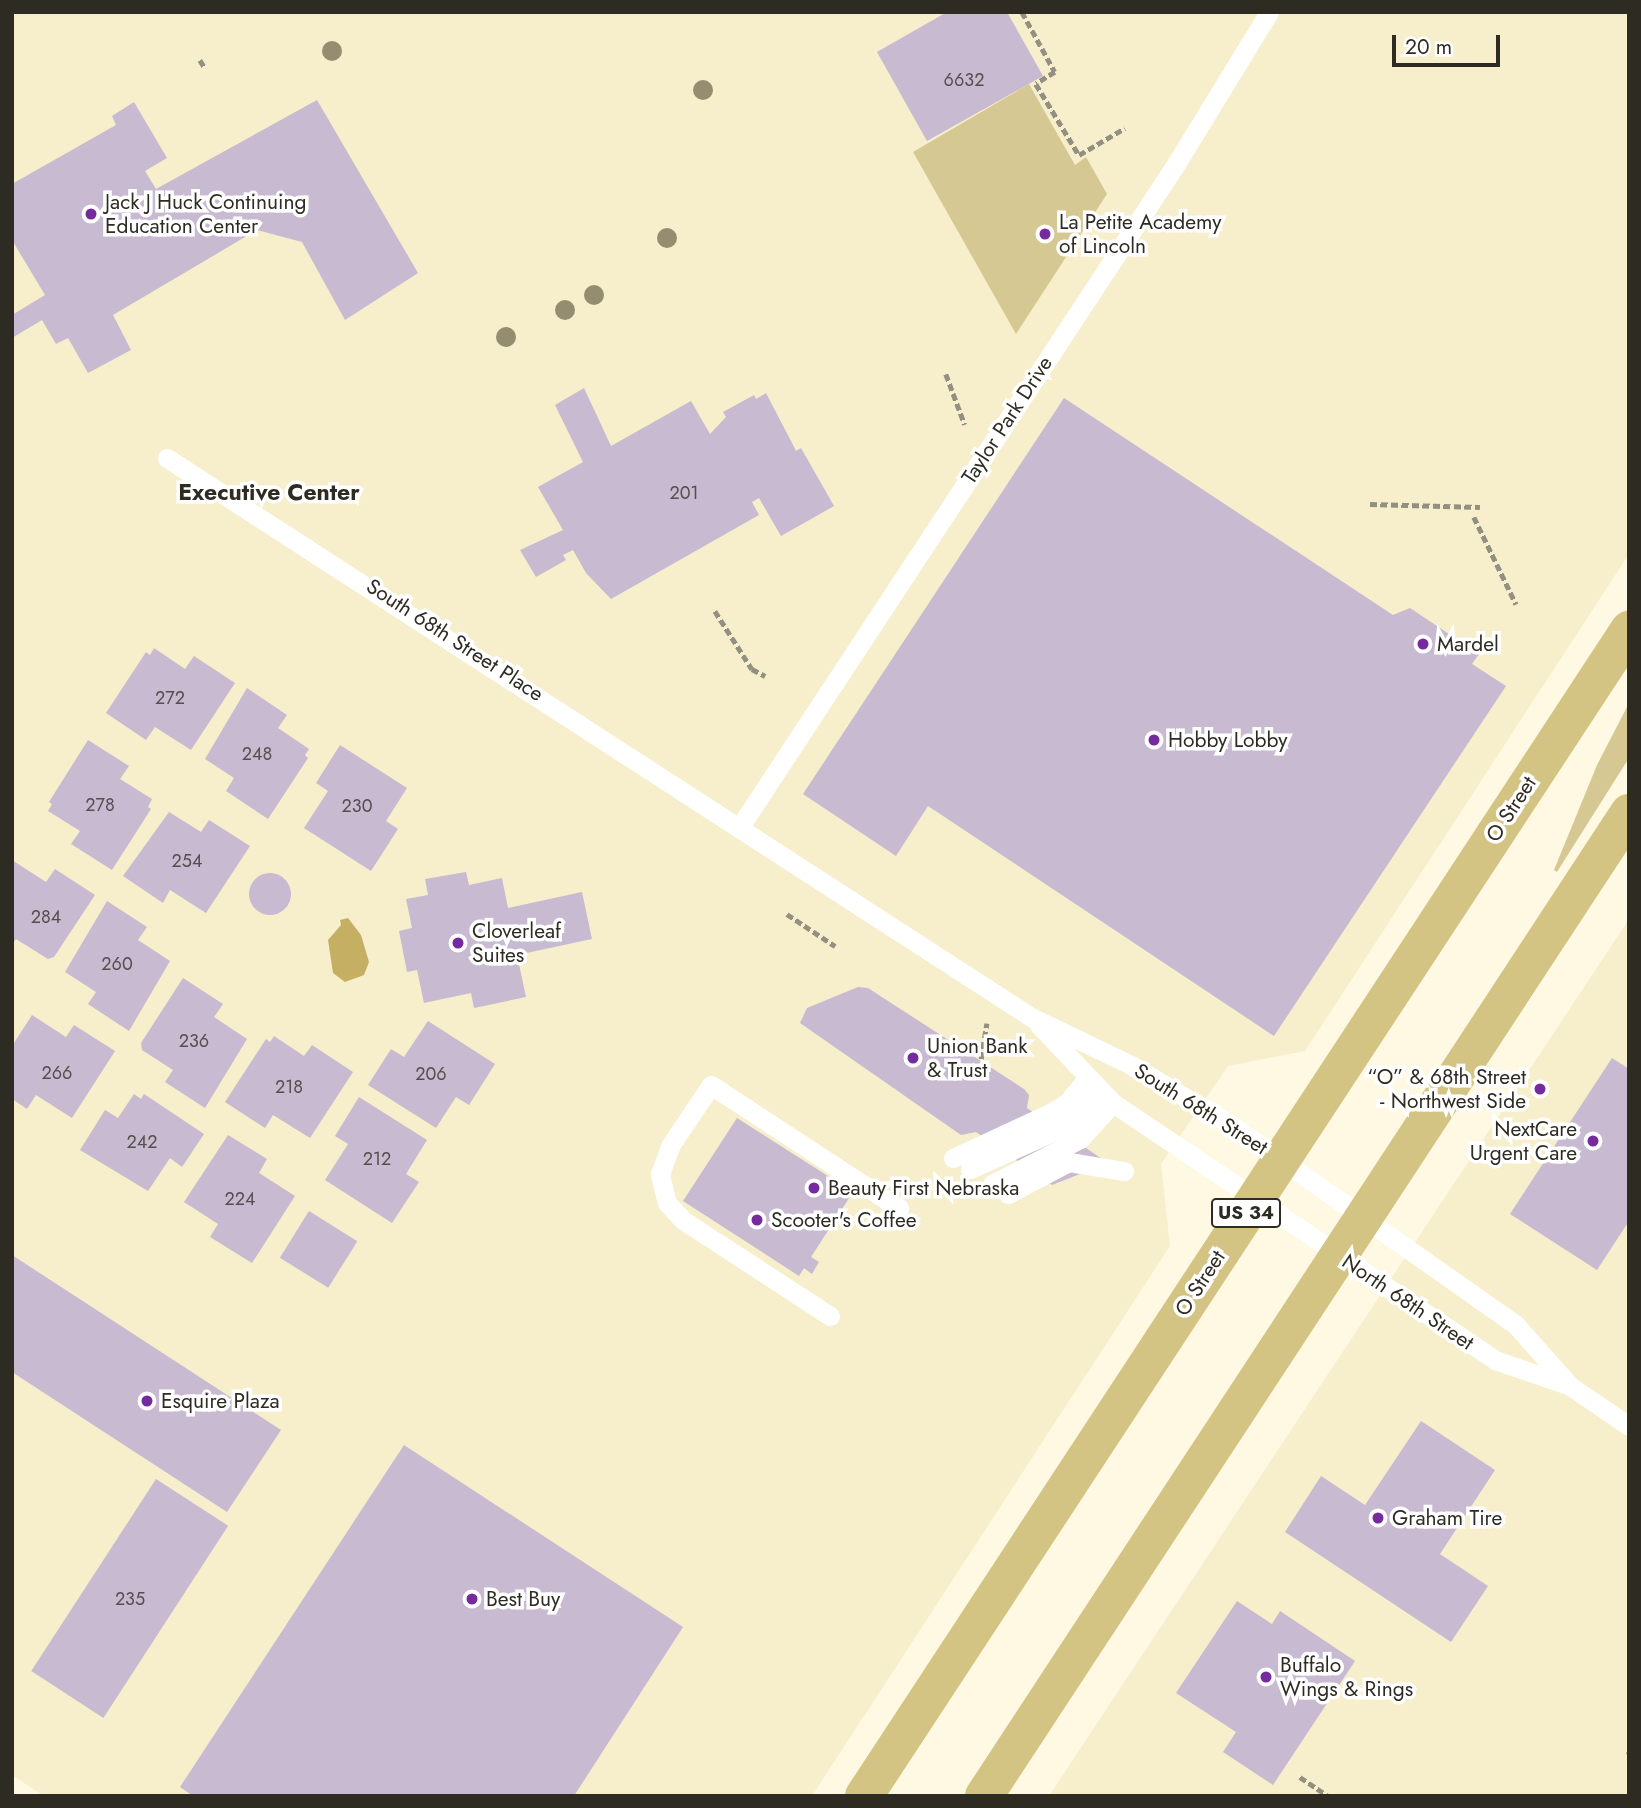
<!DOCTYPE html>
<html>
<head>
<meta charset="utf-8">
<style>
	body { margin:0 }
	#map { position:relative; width:1641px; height:1808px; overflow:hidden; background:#fff9e4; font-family:Jost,sans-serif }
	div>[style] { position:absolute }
	.built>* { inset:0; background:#f7eecc }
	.green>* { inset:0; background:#d6c892 }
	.water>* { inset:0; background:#c4af63 }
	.building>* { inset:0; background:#c7bad1; transform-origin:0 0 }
	.round { border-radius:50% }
	.path>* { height:4.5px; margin-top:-2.25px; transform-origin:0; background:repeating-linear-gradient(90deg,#949081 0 7px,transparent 0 10.5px) }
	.lane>* { height:19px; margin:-9.5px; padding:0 9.5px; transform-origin:9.5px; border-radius:9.5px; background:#fff }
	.primary>* { height:38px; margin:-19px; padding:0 19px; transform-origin:19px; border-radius:19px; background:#d4c483 }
	.trees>* { width:20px; height:20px; margin:-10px; border-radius:50%; background:#948d70 }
	.dots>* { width:19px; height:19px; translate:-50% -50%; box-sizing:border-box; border:4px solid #fff; border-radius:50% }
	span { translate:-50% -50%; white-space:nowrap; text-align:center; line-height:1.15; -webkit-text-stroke:7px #fff; paint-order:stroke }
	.number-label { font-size:18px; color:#54504e }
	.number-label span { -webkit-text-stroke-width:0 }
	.shield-label span { padding:2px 5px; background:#fff; border:2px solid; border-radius:5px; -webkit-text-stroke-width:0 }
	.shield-label { font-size:19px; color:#2e2c22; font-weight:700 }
	.poi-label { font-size:21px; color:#2e2c22 }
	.left { translate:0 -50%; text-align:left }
	.right { translate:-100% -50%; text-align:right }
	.street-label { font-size:21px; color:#2e2c22 }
	.neighbourhood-label { font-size:23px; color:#2e2c22; font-weight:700 }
	.frame { position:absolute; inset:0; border:14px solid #2e2c22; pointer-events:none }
	.scale { position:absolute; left:1392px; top:35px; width:108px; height:32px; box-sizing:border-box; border:4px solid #2e2c22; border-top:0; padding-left:9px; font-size:21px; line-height:24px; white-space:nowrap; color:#2e2c22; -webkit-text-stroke:5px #fff; paint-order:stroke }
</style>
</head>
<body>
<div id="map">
	<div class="built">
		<i style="clip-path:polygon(12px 12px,1629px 12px,1629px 554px,1305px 1051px,1228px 1066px,1161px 1164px,1170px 1246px,812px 1796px,44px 1796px,12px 1775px)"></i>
		<i style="clip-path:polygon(1629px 919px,1629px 1796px,1049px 1796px)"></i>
	</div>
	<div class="green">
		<i style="clip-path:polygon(1029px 84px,1075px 165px,1086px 157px,1107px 194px,1016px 334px,913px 152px)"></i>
		<i style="clip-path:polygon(1629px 703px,1629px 758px,1557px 872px,1554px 870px,1597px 765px)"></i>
	</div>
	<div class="water">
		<i style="clip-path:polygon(348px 918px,361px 935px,369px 962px,364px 975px,345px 982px,333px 973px,328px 940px,341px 925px,340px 920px)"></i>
	</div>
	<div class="building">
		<i style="clip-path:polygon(947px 12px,1007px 12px,1043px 76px,927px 141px,877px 52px)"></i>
		<i style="clip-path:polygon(317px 100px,418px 273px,345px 320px,302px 242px,257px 230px,113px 315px,131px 350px,88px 373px,68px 338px,56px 344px,42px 320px,12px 338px,12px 315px,45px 295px,12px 240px,12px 184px,116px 125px,112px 116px,134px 102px,167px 158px,145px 171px,156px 189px)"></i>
		<i style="clip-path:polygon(584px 388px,611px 446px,691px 401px,710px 434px,726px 417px,723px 412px,754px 395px,756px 399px,766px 393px,792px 443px,796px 451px,801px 448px,834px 506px,781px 536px,759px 498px,752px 502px,759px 515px,611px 599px,586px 573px,573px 550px,563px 555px,566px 560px,536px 577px,520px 550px,563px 530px,538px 487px,583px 462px,555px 405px)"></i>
		<i style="clip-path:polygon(1064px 398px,1393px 615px,1410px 608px,1479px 654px,1472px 664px,1506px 686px,1274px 1036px,928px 806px,896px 856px,803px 794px)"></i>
		<i style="clip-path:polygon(154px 648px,185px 669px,194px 656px,235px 683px,191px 750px,155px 727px,146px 740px,106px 713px,146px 652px,150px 655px)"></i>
		<i style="clip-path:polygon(247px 688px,287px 715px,278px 728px,309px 749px,305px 755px,308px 758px,268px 819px,226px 791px,234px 778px,205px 759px)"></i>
		<i style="clip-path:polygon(88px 740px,129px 766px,120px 779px,152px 799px,148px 807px,151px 809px,112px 870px,71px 844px,80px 831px,48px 811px,52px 804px,49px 802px)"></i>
		<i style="clip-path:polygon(340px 745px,407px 788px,386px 821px,398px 829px,371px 871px,304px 828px,328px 791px,316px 783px)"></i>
		<i style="clip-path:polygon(169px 812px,201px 832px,209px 820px,250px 846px,206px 913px,170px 890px,163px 903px,123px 876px)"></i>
		<i style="clip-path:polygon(12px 860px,46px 882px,55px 869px,95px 895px,54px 957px,48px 959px,16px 939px,12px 944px)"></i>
		<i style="clip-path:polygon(466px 872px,469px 885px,502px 878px,508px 908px,582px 892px,592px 939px,517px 955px,526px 997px,474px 1008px,471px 993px,424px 1003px,417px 970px,407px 972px,399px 931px,412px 928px,406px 899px,428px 895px,425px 879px)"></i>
		<i class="round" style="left:249px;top:873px;width:42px;height:42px"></i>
		<i style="clip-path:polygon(107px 901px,147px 927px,138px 940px,170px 961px,129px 1031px,88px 1004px,96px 992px,65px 972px)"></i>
		<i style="clip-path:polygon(183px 978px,223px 1004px,214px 1017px,247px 1039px,205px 1108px,165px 1082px,173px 1070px,142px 1050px,141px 1043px)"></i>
		<i style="clip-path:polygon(858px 987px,868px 988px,1024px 1089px,1029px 1095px,1027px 1108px,1108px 1163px,1052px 1185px,976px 1132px,961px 1135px,800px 1023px,807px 1008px)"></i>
		<i style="clip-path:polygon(32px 1015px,66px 1037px,74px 1025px,115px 1051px,72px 1118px,36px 1095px,27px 1109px,12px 1099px,12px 1046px)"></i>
		<i style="clip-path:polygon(428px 1021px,495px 1064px,469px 1105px,456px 1097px,436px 1128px,368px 1085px,391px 1049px,404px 1057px)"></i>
		<i style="clip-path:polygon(274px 1036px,304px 1056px,312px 1045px,353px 1072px,310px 1138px,273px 1115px,265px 1128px,225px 1102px,266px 1039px,270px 1042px)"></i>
		<i style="clip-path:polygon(1612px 1058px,1629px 1069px,1629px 1221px,1597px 1270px,1510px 1214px)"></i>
		<i style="clip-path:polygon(134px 1094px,141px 1099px,144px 1094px,204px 1134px,182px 1167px,170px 1158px,148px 1191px,80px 1150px,105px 1110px,118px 1118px)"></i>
		<i style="clip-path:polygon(359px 1097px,427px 1140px,406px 1174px,419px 1182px,392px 1223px,325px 1180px,348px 1144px,335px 1136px)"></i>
		<i style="clip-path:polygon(737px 1118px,853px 1192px,811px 1257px,819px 1262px,812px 1274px,804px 1268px,799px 1276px,683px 1201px)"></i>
		<i style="clip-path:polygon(228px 1135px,267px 1159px,259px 1173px,295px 1196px,252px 1263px,210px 1237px,218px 1224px,184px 1202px)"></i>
		<i style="left:309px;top:1211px;width:57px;height:55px;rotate:32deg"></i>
		<i style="clip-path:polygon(12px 1255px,281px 1430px,227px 1512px,12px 1372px)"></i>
		<i style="clip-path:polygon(1421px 1421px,1495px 1470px,1440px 1554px,1488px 1586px,1451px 1642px,1285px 1532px,1321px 1476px,1365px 1505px)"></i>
		<i style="clip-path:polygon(404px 1445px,683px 1627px,574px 1796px,193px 1796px,180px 1787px)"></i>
		<i style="left:156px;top:1479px;width:86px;height:229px;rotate:33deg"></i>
		<i style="clip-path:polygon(1237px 1601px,1272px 1624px,1280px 1611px,1355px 1661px,1273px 1785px,1223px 1752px,1236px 1732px,1176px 1693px)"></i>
	</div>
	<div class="path">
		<i style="left:1022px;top:12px;width:68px;rotate:61.2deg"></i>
		<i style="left:1055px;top:72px;width:22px;rotate:148deg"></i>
		<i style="left:1036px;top:84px;width:83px;rotate:58.8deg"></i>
		<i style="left:1079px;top:155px;width:53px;rotate:-30.4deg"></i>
		<i style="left:200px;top:60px;width:9px;rotate:58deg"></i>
		<i style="left:946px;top:374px;width:54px;rotate:69.6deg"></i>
		<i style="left:1370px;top:504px;width:110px;rotate:1.6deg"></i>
		<i style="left:1474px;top:517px;width:97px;rotate:64.2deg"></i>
		<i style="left:715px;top:611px;width:69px;rotate:57.5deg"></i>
		<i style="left:752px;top:669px;width:15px;rotate:28deg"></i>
		<i style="left:787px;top:914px;width:58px;rotate:33.7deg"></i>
		<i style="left:981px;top:1059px;width:36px;rotate:-81deg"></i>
		<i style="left:1629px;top:1752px;width:2px;rotate:90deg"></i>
		<i style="left:1300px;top:1777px;width:34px;rotate:34deg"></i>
	</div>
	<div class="lane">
		<i style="left:167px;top:458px;width:1029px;rotate:32.9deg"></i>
		<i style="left:1031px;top:1017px;width:111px;rotate:25.6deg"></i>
		<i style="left:1131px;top:1065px;width:119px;rotate:30.9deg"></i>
		<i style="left:1233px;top:1126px;width:345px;rotate:35.1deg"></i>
		<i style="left:1515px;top:1324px;width:83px;rotate:48.4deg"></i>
		<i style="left:1570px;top:1386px;width:71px;rotate:34.1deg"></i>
		<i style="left:741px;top:825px;width:791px;rotate:-56.65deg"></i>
		<i style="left:1176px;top:164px;width:178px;rotate:-58.5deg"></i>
		<i style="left:1039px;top:1025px;width:108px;rotate:46.5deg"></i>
		<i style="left:1113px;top:1103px;width:460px;rotate:33.9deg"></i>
		<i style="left:1495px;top:1360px;width:77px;rotate:18.9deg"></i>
		<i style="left:953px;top:1158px;width:109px;rotate:-24.9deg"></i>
		<i style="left:1052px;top:1112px;width:17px;rotate:-31deg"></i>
		<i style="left:1067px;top:1103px;width:32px;rotate:-51deg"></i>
		<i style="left:970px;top:1169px;width:105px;rotate:-24.1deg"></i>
		<i style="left:1066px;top:1126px;width:48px;rotate:-45deg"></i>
		<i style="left:992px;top:1184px;width:99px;rotate:-27.1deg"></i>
		<i style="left:1080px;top:1139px;width:49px;rotate:-47.5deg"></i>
		<i style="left:1008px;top:1194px;width:69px;rotate:-27.7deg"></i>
		<i style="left:1069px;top:1162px;width:56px;rotate:9.3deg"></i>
		<i style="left:830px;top:1316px;width:176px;rotate:-146.9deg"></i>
		<i style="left:683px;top:1220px;width:23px;rotate:-133deg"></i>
		<i style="left:667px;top:1203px;width:30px;rotate:-104deg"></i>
		<i style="left:660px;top:1174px;width:30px;rotate:-70deg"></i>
		<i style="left:670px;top:1146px;width:73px;rotate:-56.1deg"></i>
		<i style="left:711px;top:1085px;width:225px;rotate:33.2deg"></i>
	</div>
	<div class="primary">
		<i style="left:864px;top:1796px;width:1395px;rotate:-56.73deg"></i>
		<i style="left:984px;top:1796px;width:1176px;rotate:-56.73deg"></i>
	</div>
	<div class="trees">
		<i style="left:332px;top:51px"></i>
		<i style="left:703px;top:90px"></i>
		<i style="left:667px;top:238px"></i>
		<i style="left:594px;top:295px"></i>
		<i style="left:565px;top:310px"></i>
		<i style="left:506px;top:337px"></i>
	</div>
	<div class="dots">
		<i style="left:91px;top:214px;background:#752b9e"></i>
		<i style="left:1045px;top:234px;background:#752b9e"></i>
		<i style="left:1423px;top:644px;background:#752b9e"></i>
		<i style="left:1154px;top:740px;background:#752b9e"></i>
		<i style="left:458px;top:943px;background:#752b9e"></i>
		<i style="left:913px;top:1058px;background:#752b9e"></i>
		<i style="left:1540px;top:1089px;background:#752b9e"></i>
		<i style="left:1593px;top:1141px;background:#752b9e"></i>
		<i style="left:814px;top:1188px;background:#752b9e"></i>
		<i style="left:757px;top:1220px;background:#752b9e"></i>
		<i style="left:147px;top:1401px;background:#752b9e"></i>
		<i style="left:1378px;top:1518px;background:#752b9e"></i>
		<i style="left:472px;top:1599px;background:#752b9e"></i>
		<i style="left:1266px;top:1677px;background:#752b9e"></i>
	</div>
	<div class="number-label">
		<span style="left:964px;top:80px">6632</span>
		<span style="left:684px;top:493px">201</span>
		<span style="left:170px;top:698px">272</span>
		<span style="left:257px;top:754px">248</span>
		<span style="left:100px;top:805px">278</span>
		<span style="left:357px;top:806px">230</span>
		<span style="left:187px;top:861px">254</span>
		<span style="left:46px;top:917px">284</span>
		<span style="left:117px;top:964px">260</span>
		<span style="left:194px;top:1041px">236</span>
		<span style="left:57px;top:1073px">266</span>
		<span style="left:431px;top:1074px">206</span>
		<span style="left:289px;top:1087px">218</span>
		<span style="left:142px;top:1142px">242</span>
		<span style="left:377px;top:1159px">212</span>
		<span style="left:240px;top:1199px">224</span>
		<span style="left:130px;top:1599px">235</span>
	</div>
	<div class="shield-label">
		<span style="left:1246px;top:1213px">US 34</span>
	</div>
	<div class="poi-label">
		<span class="left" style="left:105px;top:214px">Jack J Huck Continuing<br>Education Center</span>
		<span class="left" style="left:1059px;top:234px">La Petite Academy<br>of Lincoln</span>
		<span class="left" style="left:1437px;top:644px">Mardel</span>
		<span class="left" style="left:1168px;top:740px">Hobby Lobby</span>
		<span class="left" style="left:472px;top:943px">Cloverleaf<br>Suites</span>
		<span class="left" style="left:927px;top:1058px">Union Bank<br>&amp; Trust</span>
		<span class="right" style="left:1526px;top:1089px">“O” &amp; 68th Street<br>- Northwest Side</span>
		<span class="right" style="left:1577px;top:1141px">NextCare<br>Urgent Care</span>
		<span class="left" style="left:828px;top:1188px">Beauty First Nebraska</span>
		<span class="left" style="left:771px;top:1220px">Scooter's Coffee</span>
		<span class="left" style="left:161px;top:1401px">Esquire Plaza</span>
		<span class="left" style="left:1392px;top:1518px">Graham Tire</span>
		<span class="left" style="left:486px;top:1599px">Best Buy</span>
		<span class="left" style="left:1280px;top:1677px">Buffalo<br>Wings &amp; Rings</span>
	</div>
	<div class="street-label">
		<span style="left:1007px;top:420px;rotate:-57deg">Taylor Park Drive</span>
		<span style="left:455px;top:640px;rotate:33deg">South 68th Street Place</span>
		<span style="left:1511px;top:809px;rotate:-57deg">O Street</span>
		<span style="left:1201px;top:1109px;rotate:32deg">South 68th Street</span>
		<span style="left:1200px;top:1283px;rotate:-57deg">O Street</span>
		<span style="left:1408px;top:1302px;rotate:34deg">North 68th Street</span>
	</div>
	<div class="neighbourhood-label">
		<span style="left:269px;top:492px">Executive Center</span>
	</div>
	<div class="frame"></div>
	<div class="scale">20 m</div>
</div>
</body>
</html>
